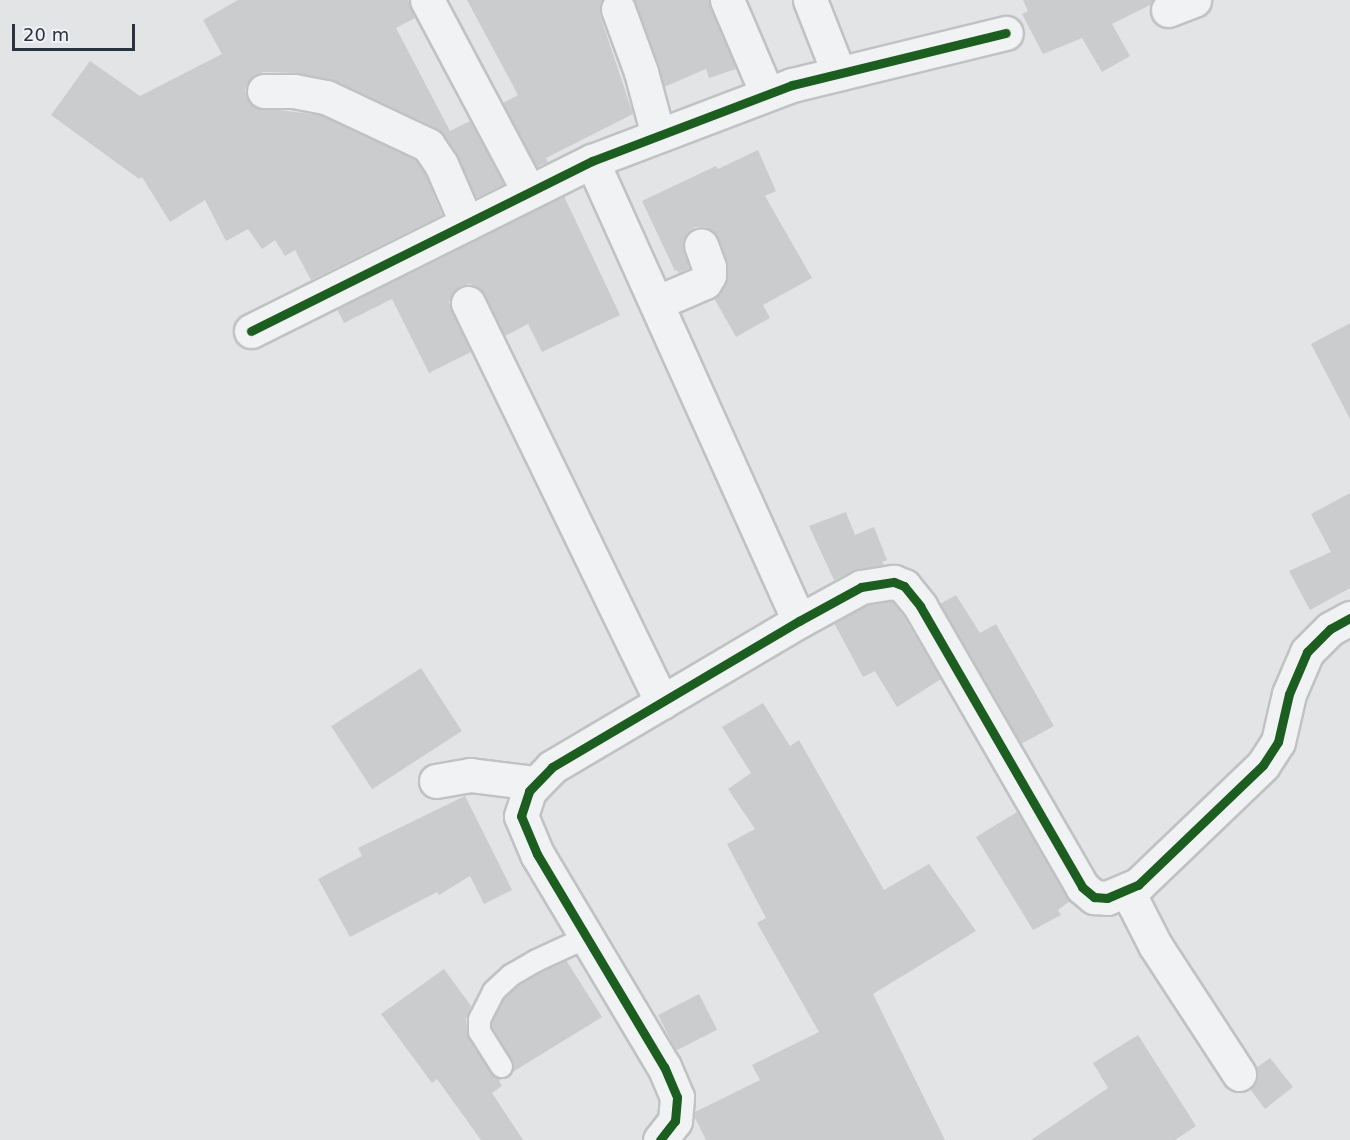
<!DOCTYPE html>
<html>
<head>
<meta charset="utf-8">
<style>
	body { margin:0 }
	#map { position:relative; width:1350px; height:1140px; overflow:hidden; background:#e2e4e6; font-family:"DejaVu Sans",sans-serif }
	div>[style] { position:absolute }
	.building>* { inset:0; background:#caccce; transform-origin:0 0 }
	.roads { filter:drop-shadow(2px 0 #c0c2c4) drop-shadow(-2px 0 #c0c2c4) drop-shadow(0 2px #c0c2c4) drop-shadow(0 -2px #c0c2c4) }
	.lane>* { height:21px; margin:-10.5px; padding:0 10.5px; transform-origin:10.5px; border-radius:10.5px; background:#f1f2f3 }
	.street>* { height:33px; margin:-16.5px; padding:0 16.5px; transform-origin:16.5px; border-radius:16.5px; background:#f1f2f3 }
	.cycleway>* { height:9px; margin:-4.5px; padding:0 4.5px; transform-origin:4.5px; border-radius:4.5px; background:#1b5e20 }
	span { translate:-50% -50%; white-space:nowrap; text-align:center; line-height:1.15; -webkit-text-stroke:5px #eff2f6; paint-order:stroke }
	.scale { position:absolute; left:12px; top:24px; width:123px; height:27px; box-sizing:border-box; border:3px solid #29323e; border-top:0; padding-left:8px; font-size:18px; line-height:21px; white-space:nowrap; color:#29323e; -webkit-text-stroke:4px #eff2f6; paint-order:stroke }
</style>
</head>
<body>
<div id="map">
	<div class="building">
		<i style="clip-path:polygon(238px 0,408px 0,415px 18px,396px 28px,450px 131px,470px 121px,504px 184px,476px 198px,456px 153px,436px 128px,334px 80px,297px 73px,264px 72px,254px 75px,248px 82px,245px 90px,248px 100px,254px 107px,320px 115px,415px 160px,425px 173px,442px 215px,311px 280px,295px 250px,285px 256px,275px 240px,262px 249px,248px 229px,226px 241px,205px 200px,170px 222px,142px 177px,139px 179px,51px 115px,90px 61px,140px 96px,222px 54px,203px 20px)"></i>
		<i style="clip-path:polygon(467px 0,602px 0,600px 15px,633px 114px,546px 158px,548px 162px,537px 167px,503px 103px,518px 95px)"></i>
		<i style="clip-path:polygon(634px 0,709px 0,736px 69px,709px 78px,706px 69px,664px 87px)"></i>
		<i style="clip-path:polygon(1023px 0,1153px 0,1150px 5px,1112px 24px,1130px 56px,1102px 72px,1082px 38px,1043px 54px,1022px 14px,1028px 11px)"></i>
		<i style="clip-path:polygon(758px 150px,776px 191px,765px 196px,812px 278px,763px 305px,770px 318px,736px 337px,714px 298px,721px 291px,728px 275px,727px 261px,718px 238px,713px 231px,705px 227px,695px 227px,687px 233px,683px 242px,690px 268px,679px 273px,677px 270px,675px 271px,642px 201px,716px 166px,718px 169px)"></i>
		<i style="clip-path:polygon(564px 196px,620px 315px,542px 352px,528px 324px,505px 336px,479px 288px,470px 284px,460px 286px,453px 292px,449px 302px,471px 352px,429px 373px,392px 299px,344px 323px,337px 309px)"></i>
		<i style="clip-path:polygon(1350px 323px,1350px 419px,1311px 344px)"></i>
		<i style="clip-path:polygon(1350px 493px,1350px 588px,1310px 610px,1289px 571px,1331px 552px,1311px 514px)"></i>
		<i style="clip-path:polygon(846px 512px,855px 535px,874px 527px,887px 560px,882px 562px,884px 565px,858px 569px,834px 580px,809px 526px)"></i>
		<i style="clip-path:polygon(956px 595px,980px 633px,996px 624px,1054px 726px,1021px 744px,940px 604px)"></i>
		<i style="clip-path:polygon(892px 601px,904px 617px,941px 679px,897px 707px,875px 671px,863px 677px,834px 623px,867px 605px)"></i>
		<i style="left:421px;top:668px;width:75px;height:107px;rotate:57deg"></i>
		<i style="clip-path:polygon(763px 703px,790px 746px,799px 740px,884px 890px,929px 864px,976px 931px,873px 994px,945px 1140px,706px 1140px,694px 1116px,695px 1112px,760px 1080px,752px 1065px,819px 1032px,757px 923px,766px 918px,727px 844px,755px 829px,728px 789px,751px 773px,722px 727px)"></i>
		<i style="clip-path:polygon(465px 796px,512px 890px,484px 904px,470px 876px,439px 895px,437px 892px,350px 937px,318px 879px,362px 856px,358px 848px)"></i>
		<i style="clip-path:polygon(1017px 812px,1070px 901px,1058px 910px,1061px 915px,1033px 930px,976px 837px)"></i>
		<i style="clip-path:polygon(566px 960px,602px 1017px,511px 1073px,512px 1060px,492px 1027px,492px 1022px,503px 999px,518px 985px)"></i>
		<i style="clip-path:polygon(444px 969px,471px 1006px,466px 1019px,468px 1037px,491px 1073px,503px 1078px,499px 1081px,502px 1086px,492px 1093px,523px 1140px,481px 1140px,437px 1079px,432px 1083px,381px 1014px)"></i>
		<i style="left:699px;top:994px;width:40px;height:46px;rotate:63deg"></i>
		<i style="clip-path:polygon(1138px 1035px,1196px 1126px,1175px 1140px,1031px 1140px,1108px 1088px,1093px 1063px)"></i>
		<i style="clip-path:polygon(1270px 1058px,1293px 1087px,1265px 1109px,1250px 1089px,1256px 1082px,1256px 1068px)"></i>
	</div>
	<div class="roads">
		<div class="lane">
			<i style="left:501px;top:1066px;width:41px;rotate:-122.2deg"></i>
			<i style="left:479px;top:1031px;width:12px;rotate:-90deg"></i>
			<i style="left:479px;top:1019px;width:31px;rotate:-63deg"></i>
			<i style="left:493px;top:991px;width:23px;rotate:-43deg"></i>
			<i style="left:510px;top:975px;width:30px;rotate:-30deg"></i>
			<i style="left:536px;top:960px;width:55px;rotate:-24.7deg"></i>
		</div>
		<div class="street">
			<i style="left:427px;top:0;width:217px;rotate:62deg"></i>
			<i style="left:727px;top:0;width:102px;rotate:66.9deg"></i>
			<i style="left:810px;top:0;width:79px;rotate:68.6deg"></i>
			<i style="left:618px;top:9px;width:67px;rotate:69.9deg"></i>
			<i style="left:641px;top:72px;width:65px;rotate:74.9deg"></i>
			<i style="left:1168px;top:10px;width:28px;rotate:-21deg"></i>
			<i style="left:264px;top:91px;width:30px"></i>
			<i style="left:294px;top:91px;width:33px;rotate:11deg"></i>
			<i style="left:326px;top:97px;width:113px;rotate:25.2deg"></i>
			<i style="left:428px;top:145px;width:23px;rotate:56deg"></i>
			<i style="left:441px;top:164px;width:65px;rotate:66.6deg"></i>
			<i style="left:592px;top:161px;width:504px;rotate:65.77deg"></i>
			<i style="left:468px;top:303px;width:444px;rotate:64.1deg"></i>
			<i style="left:656px;top:303px;width:53px;rotate:-23.2deg"></i>
			<i style="left:705px;top:282px;width:8px;rotate:-60deg"></i>
			<i style="left:709px;top:275px;width:8px;rotate:-90deg"></i>
			<i style="left:709px;top:267px;width:23px;rotate:-110deg"></i>
			<i style="left:251px;top:331px;width:381px;rotate:-26.5deg"></i>
			<i style="left:592px;top:161px;width:214px;rotate:-20.8deg"></i>
			<i style="left:792px;top:85px;width:220px;rotate:-13.7deg"></i>
			<i style="left:436px;top:781px;width:35px;rotate:-10deg"></i>
			<i style="left:470px;top:775px;width:64px;rotate:7.1deg"></i>
			<i style="left:1127px;top:890px;width:62px;rotate:63deg"></i>
			<i style="left:1155px;top:945px;width:154px;rotate:56.9deg"></i>
			<i style="left:660px;top:1140px;width:24px;rotate:-52deg"></i>
			<i style="left:675px;top:1121px;width:24px;rotate:-85deg"></i>
			<i style="left:677px;top:1097px;width:33px;rotate:-113deg"></i>
			<i style="left:664px;top:1067px;width:248px;rotate:-120.8deg"></i>
			<i style="left:537px;top:854px;width:41px;rotate:-112.8deg"></i>
			<i style="left:521px;top:816px;width:26px;rotate:-72deg"></i>
			<i style="left:529px;top:791px;width:33px;rotate:-46deg"></i>
			<i style="left:552px;top:767px;width:287px;rotate:-30.6deg"></i>
			<i style="left:799px;top:621px;width:71px;rotate:-28.7deg"></i>
			<i style="left:861px;top:587px;width:33px;rotate:-9deg"></i>
			<i style="left:894px;top:582px;width:11px;rotate:22deg"></i>
			<i style="left:904px;top:586px;width:26px;rotate:51deg"></i>
			<i style="left:920px;top:606px;width:324px;rotate:60deg"></i>
			<i style="left:1082px;top:887px;width:16px;rotate:40deg"></i>
			<i style="left:1094px;top:897px;width:13px;rotate:4deg"></i>
			<i style="left:1107px;top:898px;width:34px;rotate:-23deg"></i>
			<i style="left:1138px;top:885px;width:173px;rotate:-43.8deg"></i>
			<i style="left:1263px;top:765px;width:27px;rotate:-57deg"></i>
			<i style="left:1278px;top:742px;width:49px;rotate:-77.1deg"></i>
			<i style="left:1289px;top:694px;width:46px;rotate:-66.8deg"></i>
			<i style="left:1307px;top:652px;width:33px;rotate:-45deg"></i>
			<i style="left:1330px;top:629px;width:23px;rotate:-29deg"></i>
		</div>
	</div>
	<div class="cycleway">
		<i style="left:251px;top:331px;width:381px;rotate:-26.5deg"></i>
		<i style="left:592px;top:161px;width:214px;rotate:-20.8deg"></i>
		<i style="left:792px;top:85px;width:220px;rotate:-13.7deg"></i>
		<i style="left:660px;top:1140px;width:24px;rotate:-52deg"></i>
		<i style="left:675px;top:1121px;width:24px;rotate:-85deg"></i>
		<i style="left:677px;top:1097px;width:33px;rotate:-113deg"></i>
		<i style="left:664px;top:1067px;width:248px;rotate:-120.8deg"></i>
		<i style="left:537px;top:854px;width:41px;rotate:-112.8deg"></i>
		<i style="left:521px;top:816px;width:26px;rotate:-72deg"></i>
		<i style="left:529px;top:791px;width:33px;rotate:-46deg"></i>
		<i style="left:552px;top:767px;width:287px;rotate:-30.6deg"></i>
		<i style="left:799px;top:621px;width:71px;rotate:-28.7deg"></i>
		<i style="left:861px;top:587px;width:33px;rotate:-9deg"></i>
		<i style="left:894px;top:582px;width:11px;rotate:22deg"></i>
		<i style="left:904px;top:586px;width:26px;rotate:51deg"></i>
		<i style="left:920px;top:606px;width:324px;rotate:60deg"></i>
		<i style="left:1082px;top:887px;width:16px;rotate:40deg"></i>
		<i style="left:1094px;top:897px;width:13px;rotate:4deg"></i>
		<i style="left:1107px;top:898px;width:34px;rotate:-23deg"></i>
		<i style="left:1138px;top:885px;width:173px;rotate:-43.8deg"></i>
		<i style="left:1263px;top:765px;width:27px;rotate:-57deg"></i>
		<i style="left:1278px;top:742px;width:49px;rotate:-77.1deg"></i>
		<i style="left:1289px;top:694px;width:46px;rotate:-66.8deg"></i>
		<i style="left:1307px;top:652px;width:33px;rotate:-45deg"></i>
		<i style="left:1330px;top:629px;width:23px;rotate:-29deg"></i>
	</div>
	<div class="scale">20 m</div>
</div>
</body>
</html>
